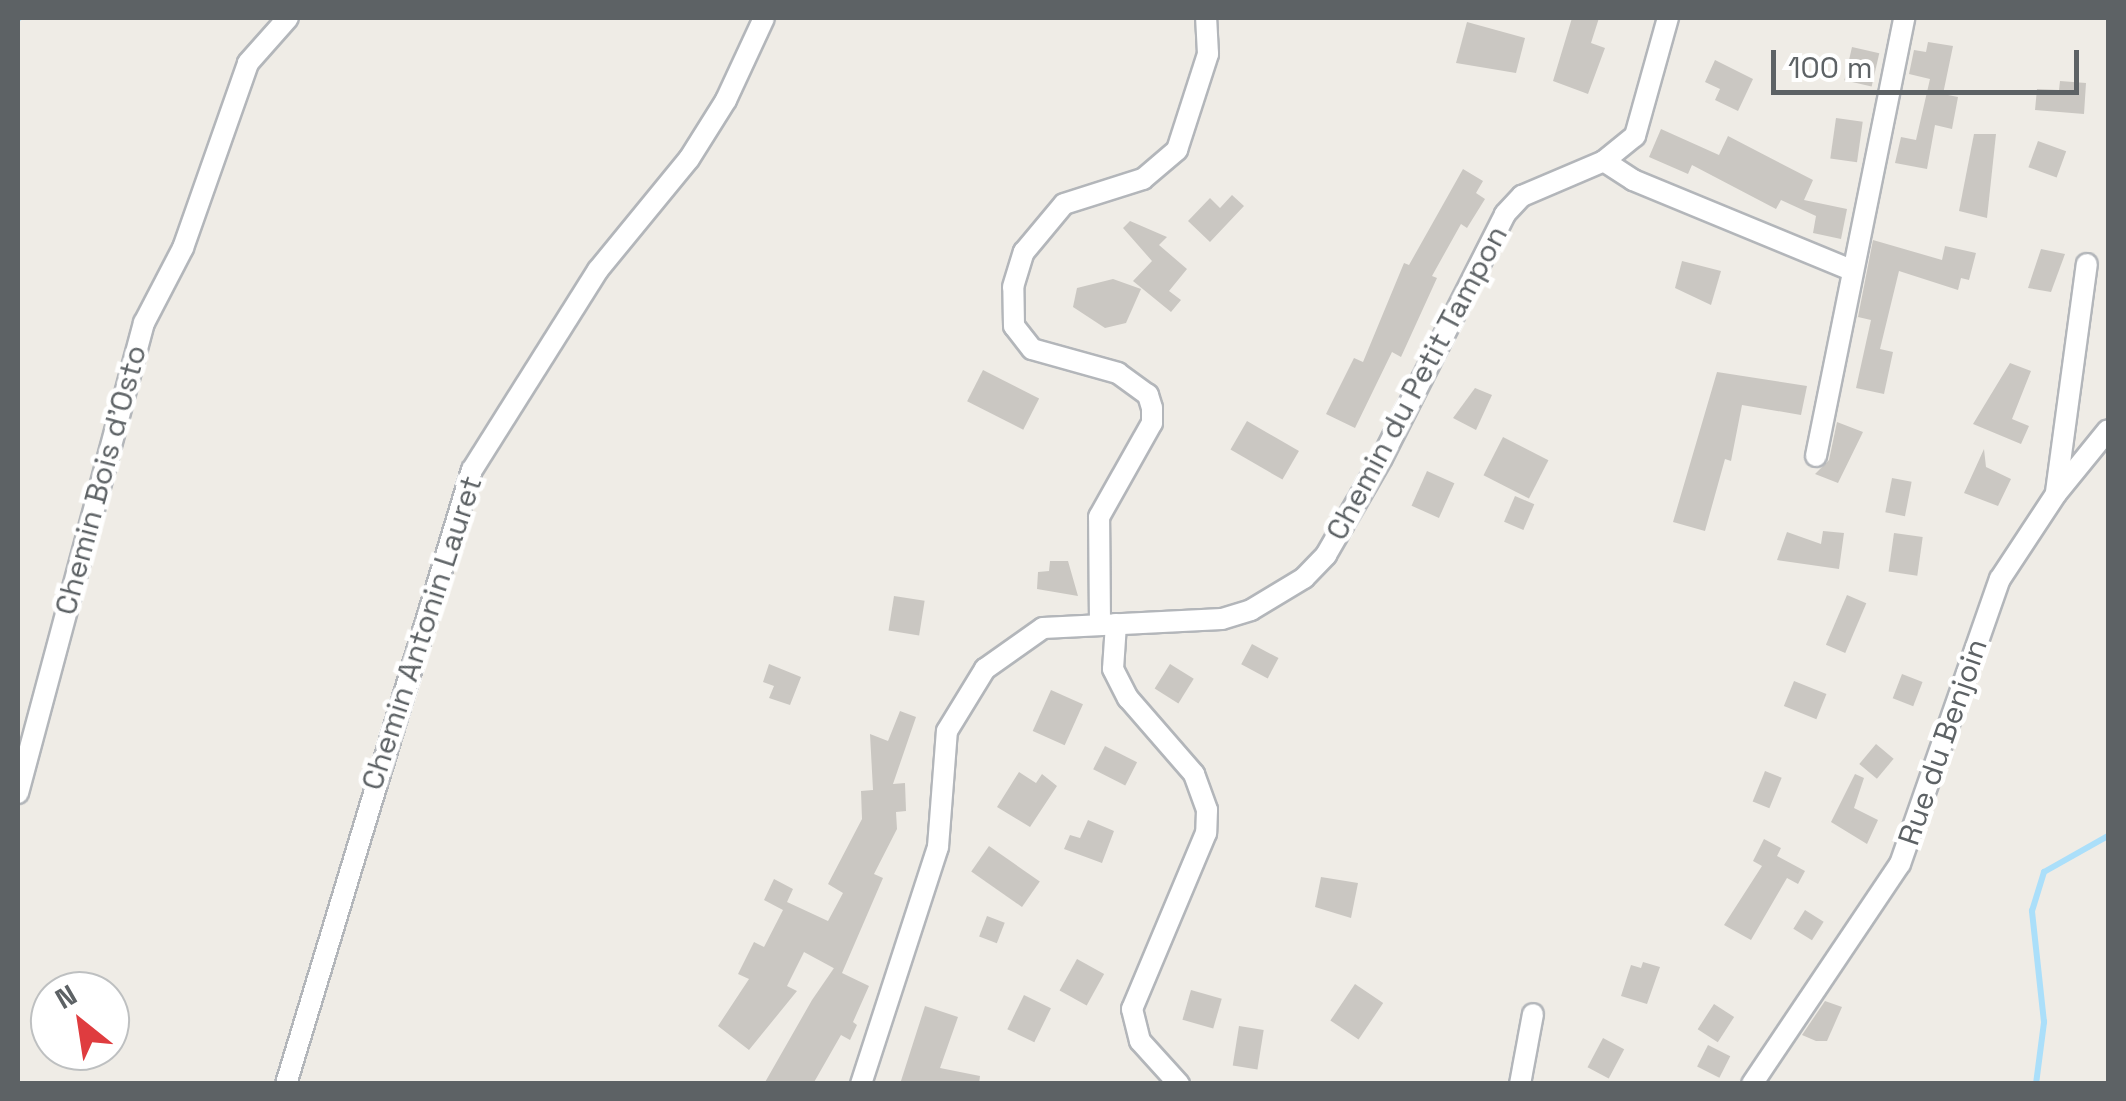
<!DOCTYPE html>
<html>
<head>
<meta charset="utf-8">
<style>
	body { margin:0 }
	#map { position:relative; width:2126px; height:1101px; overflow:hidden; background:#efece6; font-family:"Space Grotesk",sans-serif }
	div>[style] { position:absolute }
	.stream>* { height:6px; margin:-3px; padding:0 3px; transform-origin:3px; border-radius:3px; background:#abdffa }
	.building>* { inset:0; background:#cac7c2; transform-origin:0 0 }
	.roads { filter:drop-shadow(2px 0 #b3b6ba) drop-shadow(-2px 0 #b3b6ba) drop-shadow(0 2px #b3b6ba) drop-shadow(0 -2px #b3b6ba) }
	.minor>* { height:20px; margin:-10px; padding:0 10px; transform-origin:10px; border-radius:10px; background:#fff }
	span { translate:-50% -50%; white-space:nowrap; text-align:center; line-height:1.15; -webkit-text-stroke:9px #fff; paint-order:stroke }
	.street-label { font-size:30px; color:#5d6265 }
	.frame { position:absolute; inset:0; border:20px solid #5d6265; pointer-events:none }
	.north { position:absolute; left:30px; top:971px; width:100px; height:100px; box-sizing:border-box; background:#fff; border:2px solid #bec0c1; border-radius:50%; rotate:330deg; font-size:28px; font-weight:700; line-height:40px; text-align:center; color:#5d6265 }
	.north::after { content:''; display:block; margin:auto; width:35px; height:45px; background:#df3c3f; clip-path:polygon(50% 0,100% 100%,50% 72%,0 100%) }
	.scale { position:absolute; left:1771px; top:50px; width:308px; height:45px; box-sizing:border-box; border:5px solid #5d6265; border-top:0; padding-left:12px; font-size:30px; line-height:35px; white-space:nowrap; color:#5d6265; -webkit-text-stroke:8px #fff; paint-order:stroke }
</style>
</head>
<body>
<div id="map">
	<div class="stream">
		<i style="left:18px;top:19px;width:1px;rotate:-45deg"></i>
		<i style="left:2036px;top:1084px;width:63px;rotate:-82.6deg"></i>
		<i style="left:2044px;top:1022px;width:112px;rotate:-96.2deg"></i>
		<i style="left:2032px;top:911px;width:41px;rotate:-72.9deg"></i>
		<i style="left:2044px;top:872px;width:73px;rotate:-29.4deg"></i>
	</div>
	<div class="building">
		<i style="clip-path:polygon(1572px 18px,1599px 18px,1591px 43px,1605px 48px,1588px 94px,1553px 81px)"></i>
		<i style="clip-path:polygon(1467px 22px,1525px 38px,1516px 73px,1456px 63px)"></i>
		<i style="clip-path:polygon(1928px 42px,1953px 46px,1943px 94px,1958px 97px,1952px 129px,1935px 125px,1927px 169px,1895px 163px,1901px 137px,1916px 140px,1930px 79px,1909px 74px,1914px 50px,1926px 52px)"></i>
		<i style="left:1852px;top:47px;width:28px;height:34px;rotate:13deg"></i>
		<i style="clip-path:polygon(1715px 60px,1753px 79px,1738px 111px,1715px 100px,1720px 89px,1705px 82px)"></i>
		<i style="clip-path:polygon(2060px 81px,2086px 83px,2084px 114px,2035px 110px,2037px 89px,2059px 90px)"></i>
		<i style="left:1836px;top:118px;width:27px;height:41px;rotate:8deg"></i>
		<i style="clip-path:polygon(1661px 129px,1719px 155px,1728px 136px,1813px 180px,1804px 200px,1847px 209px,1841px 239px,1813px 233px,1816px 216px,1781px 200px,1776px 209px,1692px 165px,1688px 174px,1649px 157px)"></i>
		<i style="clip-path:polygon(1974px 134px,1996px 134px,1987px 218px,1959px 211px)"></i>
		<i style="left:2038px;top:141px;width:30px;height:28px;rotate:20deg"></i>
		<i style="clip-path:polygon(1463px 169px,1483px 181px,1476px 193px,1485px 199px,1467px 228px,1461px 224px,1432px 276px,1437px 278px,1401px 357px,1392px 352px,1355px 428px,1326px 414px,1354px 358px,1363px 362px,1404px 263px,1409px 265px)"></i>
		<i style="clip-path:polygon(1232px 195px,1244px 206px,1210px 242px,1188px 221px,1210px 198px,1220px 208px)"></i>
		<i style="clip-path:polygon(1130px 221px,1167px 237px,1159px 245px,1187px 269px,1169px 291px,1181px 300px,1171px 312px,1133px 281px,1152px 261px,1123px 228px)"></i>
		<i style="clip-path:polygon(1873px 240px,1942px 260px,1945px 246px,1976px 253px,1969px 280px,1961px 278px,1958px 290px,1899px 271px,1880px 349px,1893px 352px,1884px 394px,1856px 388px,1871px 320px,1858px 317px)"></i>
		<i style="clip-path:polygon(2041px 249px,2065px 254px,2051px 292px,2028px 288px)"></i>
		<i style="clip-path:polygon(1682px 261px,1721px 271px,1711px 305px,1675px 288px)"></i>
		<i style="clip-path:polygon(1113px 279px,1141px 289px,1126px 323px,1105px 328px,1073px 307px,1077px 288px)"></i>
		<i style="clip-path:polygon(2010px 363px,2031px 371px,2012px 419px,2029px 426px,2021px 444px,1973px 424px)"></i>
		<i style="left:983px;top:370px;width:63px;height:35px;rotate:27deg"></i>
		<i style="clip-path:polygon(1717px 372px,1807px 386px,1801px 415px,1742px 405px,1731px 461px,1725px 459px,1705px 531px,1673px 522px)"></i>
		<i style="clip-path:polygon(1475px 388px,1492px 395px,1476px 430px,1453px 418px)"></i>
		<i style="left:1247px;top:421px;width:60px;height:33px;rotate:30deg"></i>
		<i style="clip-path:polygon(1837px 422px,1863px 432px,1838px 483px,1815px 474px,1829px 460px)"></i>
		<i style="left:1503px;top:437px;width:51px;height:43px;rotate:27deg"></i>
		<i style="clip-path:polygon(1984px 449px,1986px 467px,2011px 479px,1998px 506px,1964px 493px)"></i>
		<i style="left:1427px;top:471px;width:30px;height:38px;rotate:24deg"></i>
		<i style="left:1892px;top:478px;width:20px;height:35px;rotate:11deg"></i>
		<i style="left:1515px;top:496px;width:21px;height:28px;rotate:23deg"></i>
		<i style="clip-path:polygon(1823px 531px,1844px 533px,1839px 569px,1777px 560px,1787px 532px,1821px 544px)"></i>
		<i style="left:1894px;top:533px;width:29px;height:39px;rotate:8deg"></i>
		<i style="clip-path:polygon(1050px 561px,1068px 561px,1078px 596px,1037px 589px,1038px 572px,1049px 571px)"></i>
		<i style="left:1847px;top:595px;width:21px;height:54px;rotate:23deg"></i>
		<i style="left:894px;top:596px;width:31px;height:35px;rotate:9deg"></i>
		<i style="left:1252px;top:644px;width:30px;height:23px;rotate:28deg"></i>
		<i style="clip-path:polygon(769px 664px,801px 677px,790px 705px,769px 698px,774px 686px,763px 682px)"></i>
		<i style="left:1170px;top:664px;width:28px;height:29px;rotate:32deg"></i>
		<i style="left:1902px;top:674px;width:22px;height:26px;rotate:21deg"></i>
		<i style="left:1794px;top:681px;width:35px;height:27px;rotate:22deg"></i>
		<i style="left:1051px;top:690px;width:35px;height:45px;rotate:24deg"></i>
		<i style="clip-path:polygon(900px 711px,916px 717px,893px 784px,905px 783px,906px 811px,896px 812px,897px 829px,874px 874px,883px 878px,842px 973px,869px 986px,853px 1022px,857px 1025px,850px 1040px,841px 1035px,813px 1084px,764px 1084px,812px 1000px,834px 968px,839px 971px,804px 952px,787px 986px,797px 991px,749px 1050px,718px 1026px,749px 979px,738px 974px,754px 942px,764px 947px,783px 910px,764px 900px,774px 879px,793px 889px,787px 902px,828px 921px,843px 893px,828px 884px,862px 819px,861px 791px,873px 790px,870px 734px,888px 741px)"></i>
		<i style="left:1876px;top:744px;width:23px;height:26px;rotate:40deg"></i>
		<i style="left:1105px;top:746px;width:36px;height:26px;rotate:27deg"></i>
		<i style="left:1765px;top:771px;width:18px;height:33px;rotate:22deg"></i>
		<i style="clip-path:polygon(1019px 772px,1036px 783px,1042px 774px,1057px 786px,1030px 827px,997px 807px)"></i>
		<i style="clip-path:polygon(1855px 774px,1864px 778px,1854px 808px,1878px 820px,1867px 844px,1831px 822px)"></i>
		<i style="clip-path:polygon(1088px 820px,1114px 831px,1102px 863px,1064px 849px,1070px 835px,1080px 838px)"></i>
		<i style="clip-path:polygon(1764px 839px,1781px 848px,1777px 856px,1805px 871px,1798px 884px,1787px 878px,1751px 940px,1724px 925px,1762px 866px,1753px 861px)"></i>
		<i style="left:989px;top:846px;width:62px;height:31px;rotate:35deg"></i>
		<i style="clip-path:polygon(1321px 877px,1358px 883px,1351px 918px,1315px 907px)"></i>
		<i style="left:1805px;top:910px;width:22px;height:22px;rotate:32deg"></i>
		<i style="left:987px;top:916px;width:19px;height:22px;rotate:21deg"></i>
		<i style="left:1077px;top:959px;width:31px;height:36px;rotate:29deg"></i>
		<i style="clip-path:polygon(1643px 962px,1660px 967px,1647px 1004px,1621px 996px,1631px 965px,1641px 968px)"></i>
		<i style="left:1355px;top:984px;width:34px;height:44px;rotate:34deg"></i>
		<i style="left:1191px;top:990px;width:32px;height:31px;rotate:16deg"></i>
		<i style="left:1024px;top:995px;width:30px;height:38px;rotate:26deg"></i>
		<i style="clip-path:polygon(1825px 1001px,1842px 1007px,1827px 1041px,1816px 1041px,1802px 1035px)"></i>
		<i style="left:1714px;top:1004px;width:24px;height:30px;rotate:33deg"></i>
		<i style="clip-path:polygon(925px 1006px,958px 1017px,940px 1068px,980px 1076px,979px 1084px,900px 1084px)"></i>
		<i style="left:1239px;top:1026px;width:25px;height:40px;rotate:9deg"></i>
		<i style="left:1603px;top:1038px;width:24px;height:33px;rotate:28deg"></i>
		<i style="left:1708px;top:1045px;width:25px;height:24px;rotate:27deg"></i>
	</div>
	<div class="roads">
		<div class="minor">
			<i style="left:1604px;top:161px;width:35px;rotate:33deg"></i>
			<i style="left:1633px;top:180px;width:234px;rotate:22.4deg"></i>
			<i style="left:1816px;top:456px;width:447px;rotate:-78.6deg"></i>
			<i style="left:2056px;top:492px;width:230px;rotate:-82.3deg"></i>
			<i style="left:1100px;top:623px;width:106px;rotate:-90.5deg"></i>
			<i style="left:1099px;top:517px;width:108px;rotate:-60.6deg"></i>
			<i style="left:1152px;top:423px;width:15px;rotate:-90deg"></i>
			<i style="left:1152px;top:408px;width:14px;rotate:-107deg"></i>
			<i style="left:1148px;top:395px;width:37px;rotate:-144deg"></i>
			<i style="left:1118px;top:373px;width:89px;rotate:-164.4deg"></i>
			<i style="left:1032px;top:349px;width:29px;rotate:-128deg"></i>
			<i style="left:1014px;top:326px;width:39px;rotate:-91deg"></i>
			<i style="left:1013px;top:287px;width:37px;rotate:-73deg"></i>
			<i style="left:1024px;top:252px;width:62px;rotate:-50.2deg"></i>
			<i style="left:1064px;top:204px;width:83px;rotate:-17.6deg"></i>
			<i style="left:1143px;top:179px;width:45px;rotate:-40.5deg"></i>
			<i style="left:1177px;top:150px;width:101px;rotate:-72.1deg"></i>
			<i style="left:1208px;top:54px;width:36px;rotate:-93deg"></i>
			<i style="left:1116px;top:624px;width:45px;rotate:93.8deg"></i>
			<i style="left:1113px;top:669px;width:33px;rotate:63deg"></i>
			<i style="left:1128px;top:698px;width:101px;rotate:49deg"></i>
			<i style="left:1194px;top:774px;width:38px;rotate:70deg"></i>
			<i style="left:1207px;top:810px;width:23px;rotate:92deg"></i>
			<i style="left:1206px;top:833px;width:191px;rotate:112.8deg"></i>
			<i style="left:1132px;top:1009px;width:33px;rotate:76deg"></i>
			<i style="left:1140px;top:1041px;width:58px;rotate:47.8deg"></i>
			<i style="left:18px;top:793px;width:487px;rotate:-75deg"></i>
			<i style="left:144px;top:323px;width:85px;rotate:-62.5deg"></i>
			<i style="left:183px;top:248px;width:196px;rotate:-70.6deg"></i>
			<i style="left:248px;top:63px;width:60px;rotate:-48.4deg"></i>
			<i style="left:286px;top:1084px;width:642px;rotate:-73.15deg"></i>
			<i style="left:472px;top:470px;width:236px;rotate:-57.8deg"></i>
			<i style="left:598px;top:270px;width:144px;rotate:-50.7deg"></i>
			<i style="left:689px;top:159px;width:70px;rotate:-57.9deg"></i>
			<i style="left:726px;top:100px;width:90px;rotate:-65.1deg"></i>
			<i style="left:861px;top:1084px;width:249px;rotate:-72deg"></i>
			<i style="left:938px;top:847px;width:116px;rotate:-85.6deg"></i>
			<i style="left:947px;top:731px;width:73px;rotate:-58.5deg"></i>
			<i style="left:985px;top:669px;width:71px;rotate:-35.3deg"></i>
			<i style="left:1043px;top:628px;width:179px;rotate:-2.9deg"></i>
			<i style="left:1222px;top:619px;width:30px;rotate:-17deg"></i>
			<i style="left:1251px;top:610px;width:62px;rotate:-31.1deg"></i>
			<i style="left:1304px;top:578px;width:32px;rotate:-46deg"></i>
			<i style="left:1326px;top:555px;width:112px;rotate:-60deg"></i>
			<i style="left:1382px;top:458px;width:273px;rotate:-63.2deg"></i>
			<i style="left:1505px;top:214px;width:25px;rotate:-47deg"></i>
			<i style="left:1522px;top:196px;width:89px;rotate:-23.1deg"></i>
			<i style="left:1604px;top:161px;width:40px;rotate:-39deg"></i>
			<i style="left:1635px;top:136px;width:123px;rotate:-74.4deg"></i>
			<i style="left:1520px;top:1084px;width:71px;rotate:-79.5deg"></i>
			<i style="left:1752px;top:1084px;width:265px;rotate:-56.1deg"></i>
			<i style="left:1900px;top:864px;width:302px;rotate:-70.7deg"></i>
			<i style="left:2000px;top:579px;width:102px;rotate:-56.6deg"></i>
			<i style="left:2056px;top:494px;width:82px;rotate:-50.9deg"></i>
		</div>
	</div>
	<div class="street-label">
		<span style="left:1417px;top:383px;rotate:-62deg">Chemin du Petit Tampon</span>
		<span style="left:101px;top:480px;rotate:-75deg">Chemin Bois d'Osto</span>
		<span style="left:422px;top:633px;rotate:-72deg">Chemin Antonin Lauret</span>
		<span style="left:1943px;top:742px;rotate:-71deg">Rue du Benjoin</span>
	</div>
	<div class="frame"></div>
	<div class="north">N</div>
	<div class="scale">100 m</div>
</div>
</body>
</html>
